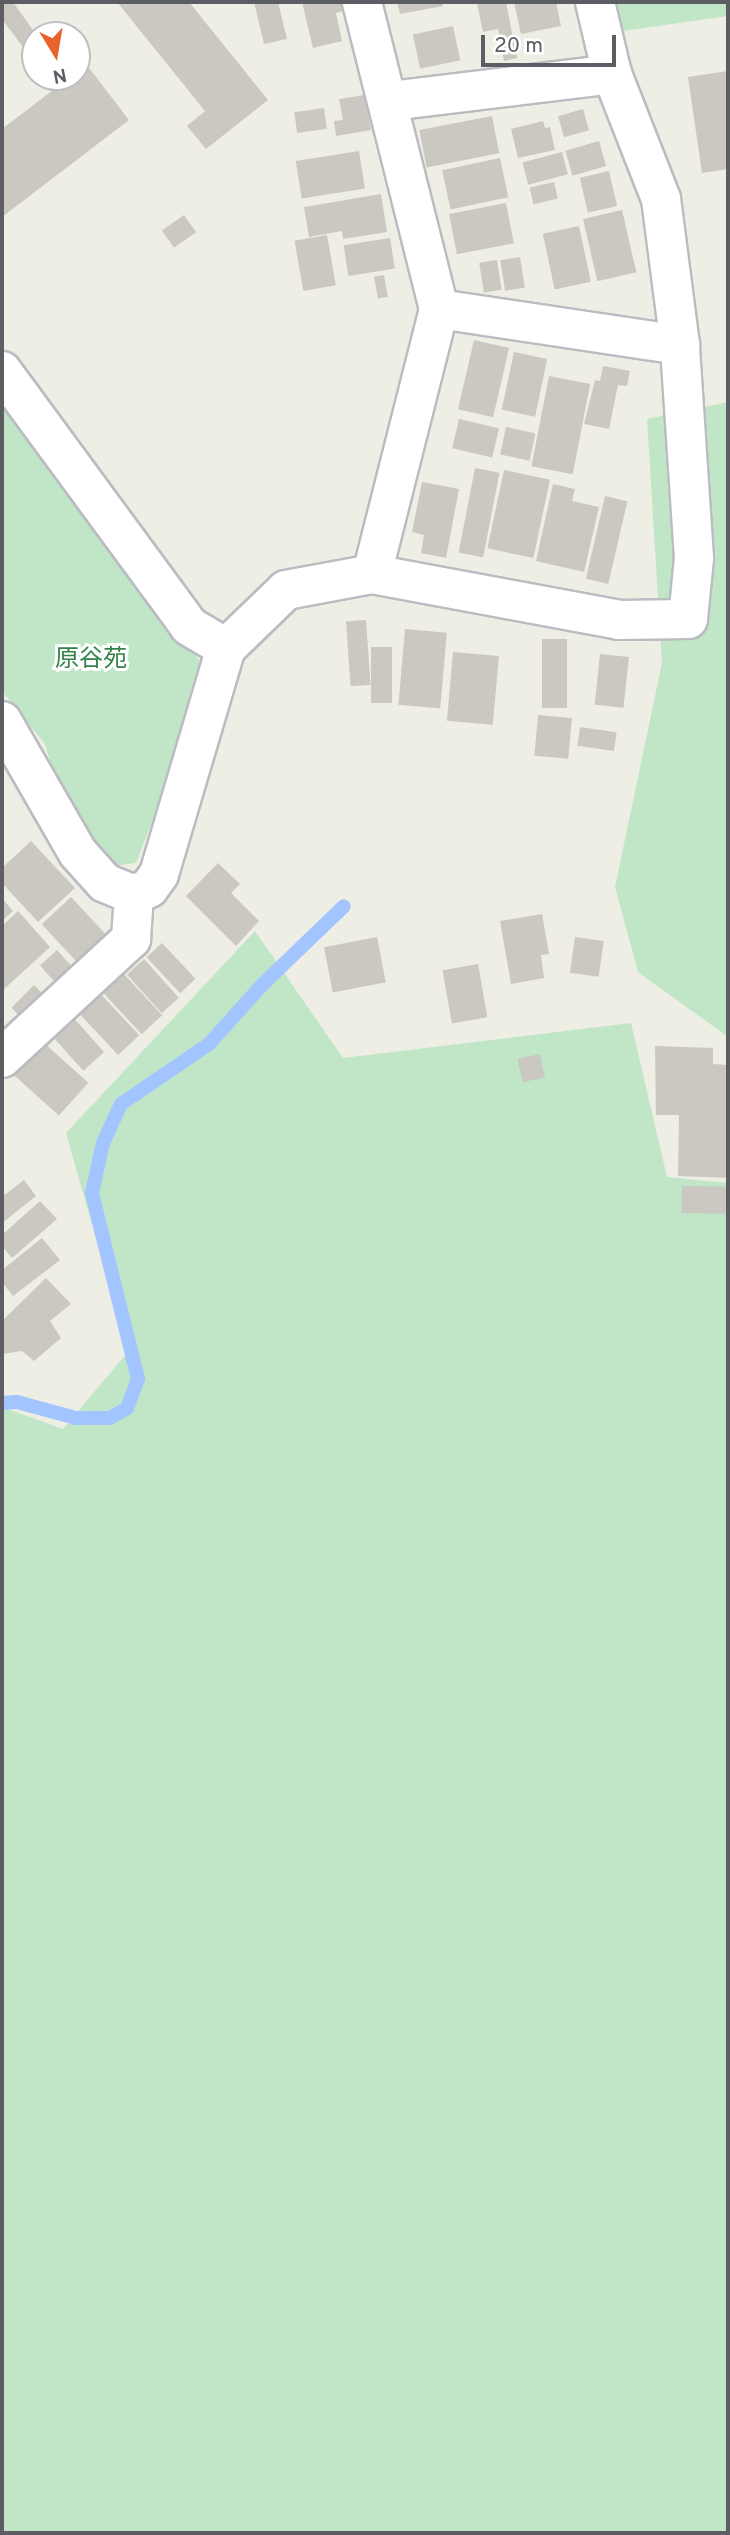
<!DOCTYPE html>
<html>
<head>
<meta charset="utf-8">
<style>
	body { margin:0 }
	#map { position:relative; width:730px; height:2535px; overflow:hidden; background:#eeeee4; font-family:Overpass,"Noto Sans JP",sans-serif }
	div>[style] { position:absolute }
	.green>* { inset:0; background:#c0e6c7 }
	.stream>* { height:14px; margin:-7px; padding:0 7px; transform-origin:7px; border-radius:7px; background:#a3c5ff }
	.building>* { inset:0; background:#cac8c1; transform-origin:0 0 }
	.roads { filter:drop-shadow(2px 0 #bbbcc2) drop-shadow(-2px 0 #bbbcc2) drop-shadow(0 2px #bbbcc2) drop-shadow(0 -2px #bbbcc2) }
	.minor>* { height:38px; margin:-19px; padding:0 19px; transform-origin:19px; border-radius:19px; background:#fff }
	span { translate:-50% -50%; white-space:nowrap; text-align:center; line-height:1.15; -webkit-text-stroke:6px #fff; paint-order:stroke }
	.park-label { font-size:24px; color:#348347 }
	.frame { position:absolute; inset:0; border:4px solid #5c5e64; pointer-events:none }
	.north { position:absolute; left:21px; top:21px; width:70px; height:70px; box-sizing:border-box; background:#fff; border:2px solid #bebfc1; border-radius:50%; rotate:169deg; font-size:19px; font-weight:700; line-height:28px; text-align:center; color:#5c5e64 }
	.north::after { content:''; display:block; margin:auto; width:24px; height:32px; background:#ea622e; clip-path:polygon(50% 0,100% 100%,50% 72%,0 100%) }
	.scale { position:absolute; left:481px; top:35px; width:135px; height:32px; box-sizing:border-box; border:4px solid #5c5e64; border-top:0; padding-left:9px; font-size:21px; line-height:24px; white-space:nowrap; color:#5c5e64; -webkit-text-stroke:5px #fff; paint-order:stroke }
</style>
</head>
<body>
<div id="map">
	<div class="green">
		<i style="clip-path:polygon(604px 2px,728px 2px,728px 16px,609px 33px)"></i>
		<i style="clip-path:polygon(2px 395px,200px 661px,174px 765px,136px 863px,113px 866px,85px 844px,59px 794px,45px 744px,2px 691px)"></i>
		<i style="clip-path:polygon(728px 402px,728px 1037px,638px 972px,615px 887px,662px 663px,647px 419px)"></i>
		<i style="clip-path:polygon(255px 931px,343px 1058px,631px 1023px,667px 1177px,728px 1183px,728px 2533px,2px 2533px,2px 1407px,63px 1429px,128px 1352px,66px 1133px)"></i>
	</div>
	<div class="stream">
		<i style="left:2px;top:1403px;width:15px;rotate:-4deg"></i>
		<i style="left:17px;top:1402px;width:61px;rotate:15.2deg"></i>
		<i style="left:76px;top:1418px;width:34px"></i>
		<i style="left:110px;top:1418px;width:20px;rotate:-30deg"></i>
		<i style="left:127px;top:1408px;width:31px;rotate:-69deg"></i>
		<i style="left:138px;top:1379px;width:192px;rotate:-103.9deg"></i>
		<i style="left:92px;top:1193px;width:51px;rotate:-77.6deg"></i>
		<i style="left:103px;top:1143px;width:43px;rotate:-65.2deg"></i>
		<i style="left:121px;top:1104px;width:107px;rotate:-34.3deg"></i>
		<i style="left:209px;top:1044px;width:81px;rotate:-48deg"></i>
		<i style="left:263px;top:984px;width:112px;rotate:-43.9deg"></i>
	</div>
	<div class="building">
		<i style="clip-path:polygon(2px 2px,13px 2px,35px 33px,35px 63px,2px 19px)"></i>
		<i style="clip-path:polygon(117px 2px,189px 2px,268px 100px,206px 149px,187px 126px,205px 111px)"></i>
		<i style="clip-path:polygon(254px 2px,278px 2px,287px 39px,264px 44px)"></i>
		<i style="clip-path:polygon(302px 2px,341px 2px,343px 11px,336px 13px,342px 41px,313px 48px)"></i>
		<i style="clip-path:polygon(397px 2px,442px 2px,443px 6px,400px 14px)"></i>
		<i style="clip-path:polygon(506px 2px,517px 58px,504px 61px,498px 29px,483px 32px,477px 3px)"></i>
		<i style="clip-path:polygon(514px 2px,556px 2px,561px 26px,521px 34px)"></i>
		<i style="left:453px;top:26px;width:35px;height:41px;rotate:78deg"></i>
		<i style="clip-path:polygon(86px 64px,129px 120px,2px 217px,2px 129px,70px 77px,77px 77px)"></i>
		<i style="clip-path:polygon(728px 71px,728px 169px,702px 173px,688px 77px)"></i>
		<i style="clip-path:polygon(365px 95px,371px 130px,336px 136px,334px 121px,343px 120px,339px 99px)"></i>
		<i style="left:324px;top:108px;width:21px;height:30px;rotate:82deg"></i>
		<i style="left:583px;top:109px;width:22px;height:26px;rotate:74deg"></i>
		<i style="left:492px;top:116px;width:38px;height:74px;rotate:79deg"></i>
		<i style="clip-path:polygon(543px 121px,545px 128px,550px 127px,555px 150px,518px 158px,511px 129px)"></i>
		<i style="left:599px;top:141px;width:26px;height:35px;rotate:74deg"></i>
		<i style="left:359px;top:151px;width:38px;height:64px;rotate:81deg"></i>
		<i style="left:562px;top:152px;width:23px;height:41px;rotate:75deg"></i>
		<i style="left:500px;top:158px;width:40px;height:59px;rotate:78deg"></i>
		<i style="left:609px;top:171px;width:36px;height:30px;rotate:77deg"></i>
		<i style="left:554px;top:182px;width:17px;height:25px;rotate:77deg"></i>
		<i style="clip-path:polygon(381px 194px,387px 232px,343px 239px,342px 231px,309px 237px,304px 207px)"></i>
		<i style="left:506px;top:203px;width:41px;height:58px;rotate:79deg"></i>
		<i style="left:622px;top:210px;width:64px;height:40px;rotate:77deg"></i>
		<i style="left:184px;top:215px;width:21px;height:27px;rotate:55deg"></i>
		<i style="left:579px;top:226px;width:57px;height:37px;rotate:78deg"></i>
		<i style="left:327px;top:235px;width:51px;height:33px;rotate:80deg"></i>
		<i style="left:390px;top:238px;width:31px;height:47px;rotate:81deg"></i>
		<i style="left:520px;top:257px;width:31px;height:20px;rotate:81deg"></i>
		<i style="left:497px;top:260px;width:30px;height:18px;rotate:81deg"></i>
		<i style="left:384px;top:275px;width:22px;height:10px;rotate:80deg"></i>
		<i style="left:474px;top:340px;width:36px;height:71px;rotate:13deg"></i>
		<i style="left:514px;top:352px;width:34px;height:59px;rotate:12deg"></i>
		<i style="clip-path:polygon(603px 366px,630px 371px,627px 386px,618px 385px,609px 429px,584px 424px,595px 380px,600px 381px)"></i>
		<i style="left:549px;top:376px;width:42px;height:92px;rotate:11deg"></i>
		<i style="left:459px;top:419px;width:41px;height:30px;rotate:13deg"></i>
		<i style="left:506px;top:427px;width:30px;height:28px;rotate:12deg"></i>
		<i style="left:475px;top:468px;width:25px;height:86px;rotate:11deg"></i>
		<i style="left:504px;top:470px;width:47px;height:80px;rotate:12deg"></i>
		<i style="clip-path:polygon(422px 482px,459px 489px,446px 558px,421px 553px,424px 535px,412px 532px)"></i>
		<i style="clip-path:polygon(553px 484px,575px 489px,572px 501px,599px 507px,584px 572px,536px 561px)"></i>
		<i style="left:605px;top:496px;width:23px;height:85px;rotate:13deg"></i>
		<i style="left:366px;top:620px;width:65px;height:20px;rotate:86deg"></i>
		<i style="left:405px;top:629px;width:42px;height:76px;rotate:5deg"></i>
		<i style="left:542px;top:639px;width:25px;height:69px"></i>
		<i style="left:371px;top:647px;width:21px;height:56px"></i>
		<i style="left:453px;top:652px;width:46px;height:69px;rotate:5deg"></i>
		<i style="left:600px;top:654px;width:29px;height:51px;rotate:6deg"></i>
		<i style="left:538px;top:715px;width:34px;height:41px;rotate:5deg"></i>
		<i style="left:580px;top:727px;width:37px;height:19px;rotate:8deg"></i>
		<i style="clip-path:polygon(31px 841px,75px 888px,38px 922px,2px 883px,2px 868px)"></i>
		<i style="clip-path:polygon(218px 863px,240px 884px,231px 893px,259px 921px,236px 946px,186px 896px)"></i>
		<i style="left:71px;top:897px;width:56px;height:40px;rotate:47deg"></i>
		<i style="clip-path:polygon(2px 898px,13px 911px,2px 921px)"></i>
		<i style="clip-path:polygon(18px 911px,50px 947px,2px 991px,2px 926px)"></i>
		<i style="clip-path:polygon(542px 914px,549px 954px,541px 955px,544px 978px,511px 984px,500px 921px)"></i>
		<i style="left:377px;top:937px;width:46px;height:54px;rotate:79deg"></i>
		<i style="left:575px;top:937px;width:29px;height:36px;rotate:8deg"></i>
		<i style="left:162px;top:943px;width:49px;height:21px;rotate:47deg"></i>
		<i style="left:57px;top:950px;width:28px;height:23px;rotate:48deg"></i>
		<i style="left:144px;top:959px;width:52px;height:23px;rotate:48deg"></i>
		<i style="left:478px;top:964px;width:54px;height:36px;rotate:80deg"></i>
		<i style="left:122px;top:972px;width:59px;height:28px;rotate:47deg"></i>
		<i style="left:34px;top:985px;width:21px;height:32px;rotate:45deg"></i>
		<i style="left:97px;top:990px;width:62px;height:29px;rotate:47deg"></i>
		<i style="left:70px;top:1014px;width:51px;height:28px;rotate:48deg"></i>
		<i style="left:43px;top:1042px;width:61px;height:44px;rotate:42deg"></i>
		<i style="clip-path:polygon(655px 1046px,713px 1048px,713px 1064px,728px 1065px,728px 1178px,678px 1176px,679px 1115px,656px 1115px)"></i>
		<i style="left:540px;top:1054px;width:24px;height:23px;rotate:78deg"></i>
		<i style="clip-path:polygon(24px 1180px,36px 1196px,2px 1223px,2px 1197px)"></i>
		<i style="left:682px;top:1186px;width:46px;height:27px;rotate:1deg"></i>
		<i style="clip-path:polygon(40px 1201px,57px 1219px,12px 1258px,2px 1246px,2px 1235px)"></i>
		<i style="clip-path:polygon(42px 1238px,60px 1260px,13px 1296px,2px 1282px,2px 1270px)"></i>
		<i style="clip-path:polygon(46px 1278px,71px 1304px,50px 1321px,61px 1338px,34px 1361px,22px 1351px,2px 1354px,2px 1321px)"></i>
	</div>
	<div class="roads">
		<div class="minor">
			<i style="left:390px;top:101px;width:224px;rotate:-6.9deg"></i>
			<i style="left:612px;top:74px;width:74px;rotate:-103.3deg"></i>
			<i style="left:439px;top:309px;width:244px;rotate:8.5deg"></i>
			<i style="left:2px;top:371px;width:316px;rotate:53.7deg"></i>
			<i style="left:189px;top:626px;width:43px;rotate:30.7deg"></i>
			<i style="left:372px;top:574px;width:251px;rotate:10.5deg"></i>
			<i style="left:619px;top:620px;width:69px;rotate:-0.8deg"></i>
			<i style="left:688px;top:619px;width:61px;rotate:-84.4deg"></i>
			<i style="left:694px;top:558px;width:213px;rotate:-93.8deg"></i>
			<i style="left:680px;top:345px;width:147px;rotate:-97.4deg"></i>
			<i style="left:661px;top:199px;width:134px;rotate:-111.4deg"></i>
			<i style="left:2px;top:721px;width:152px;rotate:60.1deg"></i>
			<i style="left:78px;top:853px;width:40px;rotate:48deg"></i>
			<i style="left:105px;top:883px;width:31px;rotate:22deg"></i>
			<i style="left:134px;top:895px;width:17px;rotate:-25deg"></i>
			<i style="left:149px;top:888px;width:17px;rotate:-54deg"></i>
			<i style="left:159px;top:874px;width:236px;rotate:-73.5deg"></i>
			<i style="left:226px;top:648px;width:83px;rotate:-44deg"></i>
			<i style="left:286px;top:590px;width:87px;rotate:-10.5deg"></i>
			<i style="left:372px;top:574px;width:273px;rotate:-75.8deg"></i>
			<i style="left:439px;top:309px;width:317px;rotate:-104.1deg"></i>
			<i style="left:2px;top:1058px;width:176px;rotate:-42.7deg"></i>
			<i style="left:131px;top:939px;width:44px;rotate:-86.1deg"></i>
		</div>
	</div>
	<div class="park-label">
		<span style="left:91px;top:661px">原谷苑</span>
	</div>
	<div class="frame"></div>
	<div class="north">N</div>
	<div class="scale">20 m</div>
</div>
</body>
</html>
